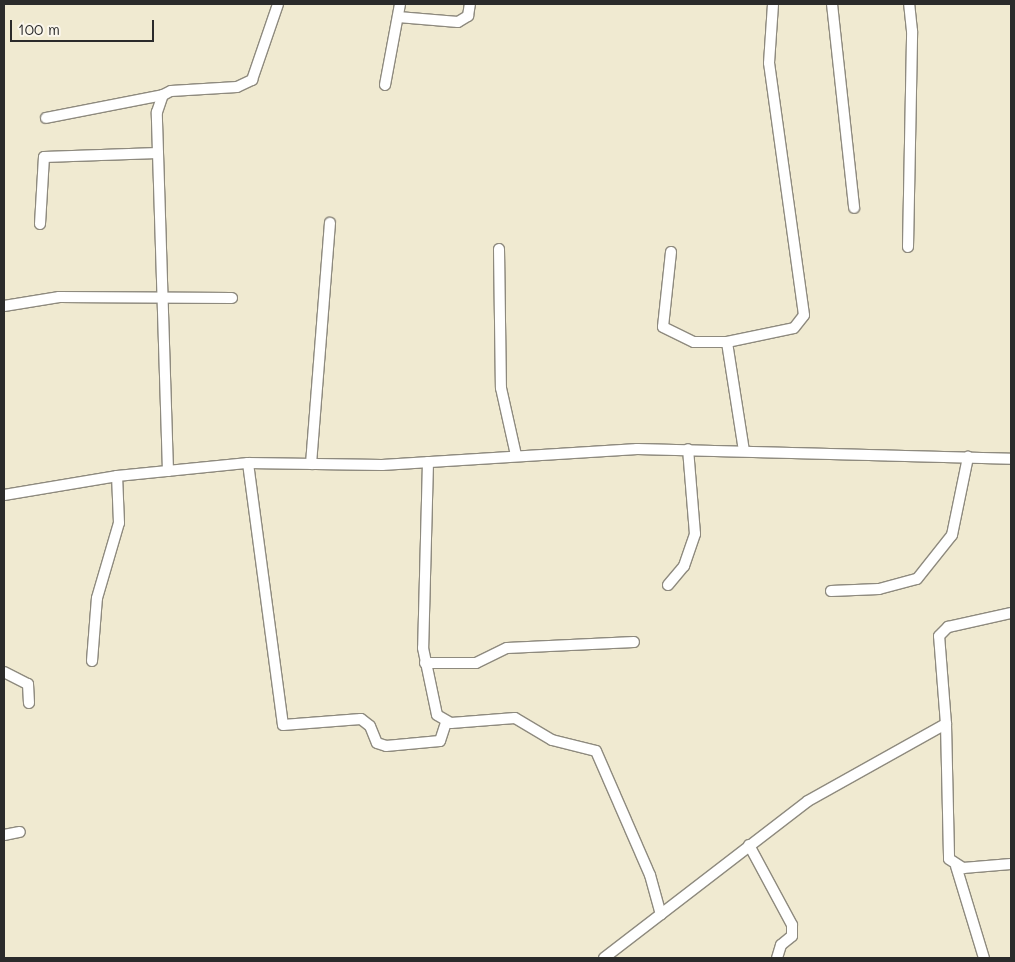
<!DOCTYPE html>
<html>
<head>
<meta charset="utf-8">
<style>
	body { margin:0 }
	#map { position:relative; width:1015px; height:962px; overflow:hidden; background:#f0ead1; font-family:Mali,sans-serif }
	div>[style] { position:absolute }
	.roads { filter:drop-shadow(1px 0 #8e8a7e) drop-shadow(-1px 0 #8e8a7e) drop-shadow(0 1px #8e8a7e) drop-shadow(0 -1px #8e8a7e) }
	.minor>* { height:10px; margin:-5px; padding:0 5px; transform-origin:5px; border-radius:5px; background:#fff }
	span { translate:-50% -50%; white-space:nowrap; text-align:center; line-height:1.15; -webkit-text-stroke:4px #fbf7ec; paint-order:stroke }
	.frame { position:absolute; inset:0; border:5px solid #2b2b2b; pointer-events:none }
	.scale { position:absolute; left:10px; top:20px; width:144px; height:22px; box-sizing:border-box; border:2px solid #2b2b2b; border-top:0; padding-left:6px; font-size:15px; line-height:18px; white-space:nowrap; color:#2b2b2b; -webkit-text-stroke:4px #fbf7ec; paint-order:stroke }
</style>
</head>
<body>
<div id="map">
	<div class="roads">
		<div class="minor">
			<i style="left:832px;top:4px;width:205px;rotate:83.8deg"></i>
			<i style="left:398px;top:17px;width:60px;rotate:4.8deg"></i>
			<i style="left:458px;top:22px;width:12px;rotate:-31deg"></i>
			<i style="left:468px;top:16px;width:12px;rotate:-81deg"></i>
			<i style="left:385px;top:85px;width:82px;rotate:-79.5deg"></i>
			<i style="left:46px;top:118px;width:119px;rotate:-11.1deg"></i>
			<i style="left:40px;top:224px;width:67px;rotate:-86.6deg"></i>
			<i style="left:44px;top:157px;width:114px;rotate:-2deg"></i>
			<i style="left:908px;top:247px;width:216px;rotate:-88.9deg"></i>
			<i style="left:912px;top:31px;width:27px;rotate:-96deg"></i>
			<i style="left:499px;top:249px;width:139px;rotate:89.2deg"></i>
			<i style="left:501px;top:388px;width:69px;rotate:77.4deg"></i>
			<i style="left:671px;top:252px;width:75px;rotate:96.1deg"></i>
			<i style="left:663px;top:327px;width:34px;rotate:26deg"></i>
			<i style="left:694px;top:342px;width:33px"></i>
			<i style="left:4px;top:306px;width:56px;rotate:-9.3deg"></i>
			<i style="left:59px;top:297px;width:173px;rotate:0.3deg"></i>
			<i style="left:744px;top:451px;width:110px;rotate:-98.9deg"></i>
			<i style="left:727px;top:342px;width:68px;rotate:-11.8deg"></i>
			<i style="left:794px;top:328px;width:16px;rotate:-52deg"></i>
			<i style="left:804px;top:315px;width:254px;rotate:-97.9deg"></i>
			<i style="left:769px;top:63px;width:59px;rotate:-86.1deg"></i>
			<i style="left:428px;top:462px;width:186px;rotate:91.5deg"></i>
			<i style="left:423px;top:648px;width:68px;rotate:78.2deg"></i>
			<i style="left:437px;top:715px;width:16px;rotate:30deg"></i>
			<i style="left:451px;top:723px;width:64px;rotate:-4.5deg"></i>
			<i style="left:515px;top:718px;width:43px;rotate:30.7deg"></i>
			<i style="left:552px;top:740px;width:45px;rotate:14deg"></i>
			<i style="left:596px;top:751px;width:135px;rotate:66.5deg"></i>
			<i style="left:650px;top:875px;width:41px;rotate:74.6deg"></i>
			<i style="left:248px;top:463px;width:264px;rotate:82.4deg"></i>
			<i style="left:283px;top:725px;width:78px;rotate:-4.4deg"></i>
			<i style="left:361px;top:719px;width:11px;rotate:38deg"></i>
			<i style="left:370px;top:726px;width:18px;rotate:68deg"></i>
			<i style="left:377px;top:743px;width:9px;rotate:18deg"></i>
			<i style="left:386px;top:746px;width:54px;rotate:-5.3deg"></i>
			<i style="left:440px;top:741px;width:20px;rotate:-72deg"></i>
			<i style="left:311px;top:464px;width:242px;rotate:-85.5deg"></i>
			<i style="left:168px;top:471px;width:359px;rotate:-91.8deg"></i>
			<i style="left:157px;top:112px;width:18px;rotate:-71deg"></i>
			<i style="left:163px;top:95px;width:9px;rotate:-27deg"></i>
			<i style="left:171px;top:91px;width:66px;rotate:-3.5deg"></i>
			<i style="left:237px;top:87px;width:17px;rotate:-25deg"></i>
			<i style="left:252px;top:80px;width:80px;rotate:-71.1deg"></i>
			<i style="left:4px;top:495px;width:115px;rotate:-9.5deg"></i>
			<i style="left:117px;top:476px;width:132px;rotate:-5.7deg"></i>
			<i style="left:248px;top:463px;width:134px;rotate:0.9deg"></i>
			<i style="left:382px;top:465px;width:256px;rotate:-3.6deg"></i>
			<i style="left:637px;top:449px;width:374px;rotate:1.5deg"></i>
			<i style="left:668px;top:585px;width:25px;rotate:-50deg"></i>
			<i style="left:684px;top:566px;width:34px;rotate:-71deg"></i>
			<i style="left:695px;top:534px;width:85px;rotate:-94.7deg"></i>
			<i style="left:831px;top:591px;width:48px;rotate:-2.4deg"></i>
			<i style="left:879px;top:589px;width:39px;rotate:-15deg"></i>
			<i style="left:917px;top:579px;width:56px;rotate:-51.5deg"></i>
			<i style="left:952px;top:535px;width:80px;rotate:-78.4deg"></i>
			<i style="left:92px;top:661px;width:63px;rotate:-85.5deg"></i>
			<i style="left:97px;top:598px;width:78px;rotate:-73.7deg"></i>
			<i style="left:119px;top:523px;width:47px;rotate:-92.4deg"></i>
			<i style="left:425px;top:663px;width:51px"></i>
			<i style="left:476px;top:663px;width:34px;rotate:-26deg"></i>
			<i style="left:507px;top:648px;width:127px;rotate:-2.7deg"></i>
			<i style="left:4px;top:672px;width:27px;rotate:27deg"></i>
			<i style="left:28px;top:684px;width:19px;rotate:87deg"></i>
			<i style="left:946px;top:724px;width:135px;rotate:88.7deg"></i>
			<i style="left:949px;top:859px;width:17px;rotate:33deg"></i>
			<i style="left:963px;top:868px;width:48px;rotate:-4.8deg"></i>
			<i style="left:4px;top:835px;width:16px;rotate:-11deg"></i>
			<i style="left:749px;top:845px;width:91px;rotate:61.7deg"></i>
			<i style="left:792px;top:925px;width:11px;rotate:90deg"></i>
			<i style="left:792px;top:936px;width:14px;rotate:141deg"></i>
			<i style="left:781px;top:945px;width:14px;rotate:107deg"></i>
			<i style="left:956px;top:866px;width:96px;rotate:73.1deg"></i>
			<i style="left:604px;top:958px;width:257px;rotate:-37.6deg"></i>
			<i style="left:808px;top:801px;width:158px;rotate:-29.2deg"></i>
			<i style="left:946px;top:724px;width:88px;rotate:-94.5deg"></i>
			<i style="left:939px;top:636px;width:13px;rotate:-45deg"></i>
			<i style="left:948px;top:627px;width:65px;rotate:-12.5deg"></i>
		</div>
	</div>
	<div class="frame"></div>
	<div class="scale">100 m</div>
</div>
</body>
</html>
